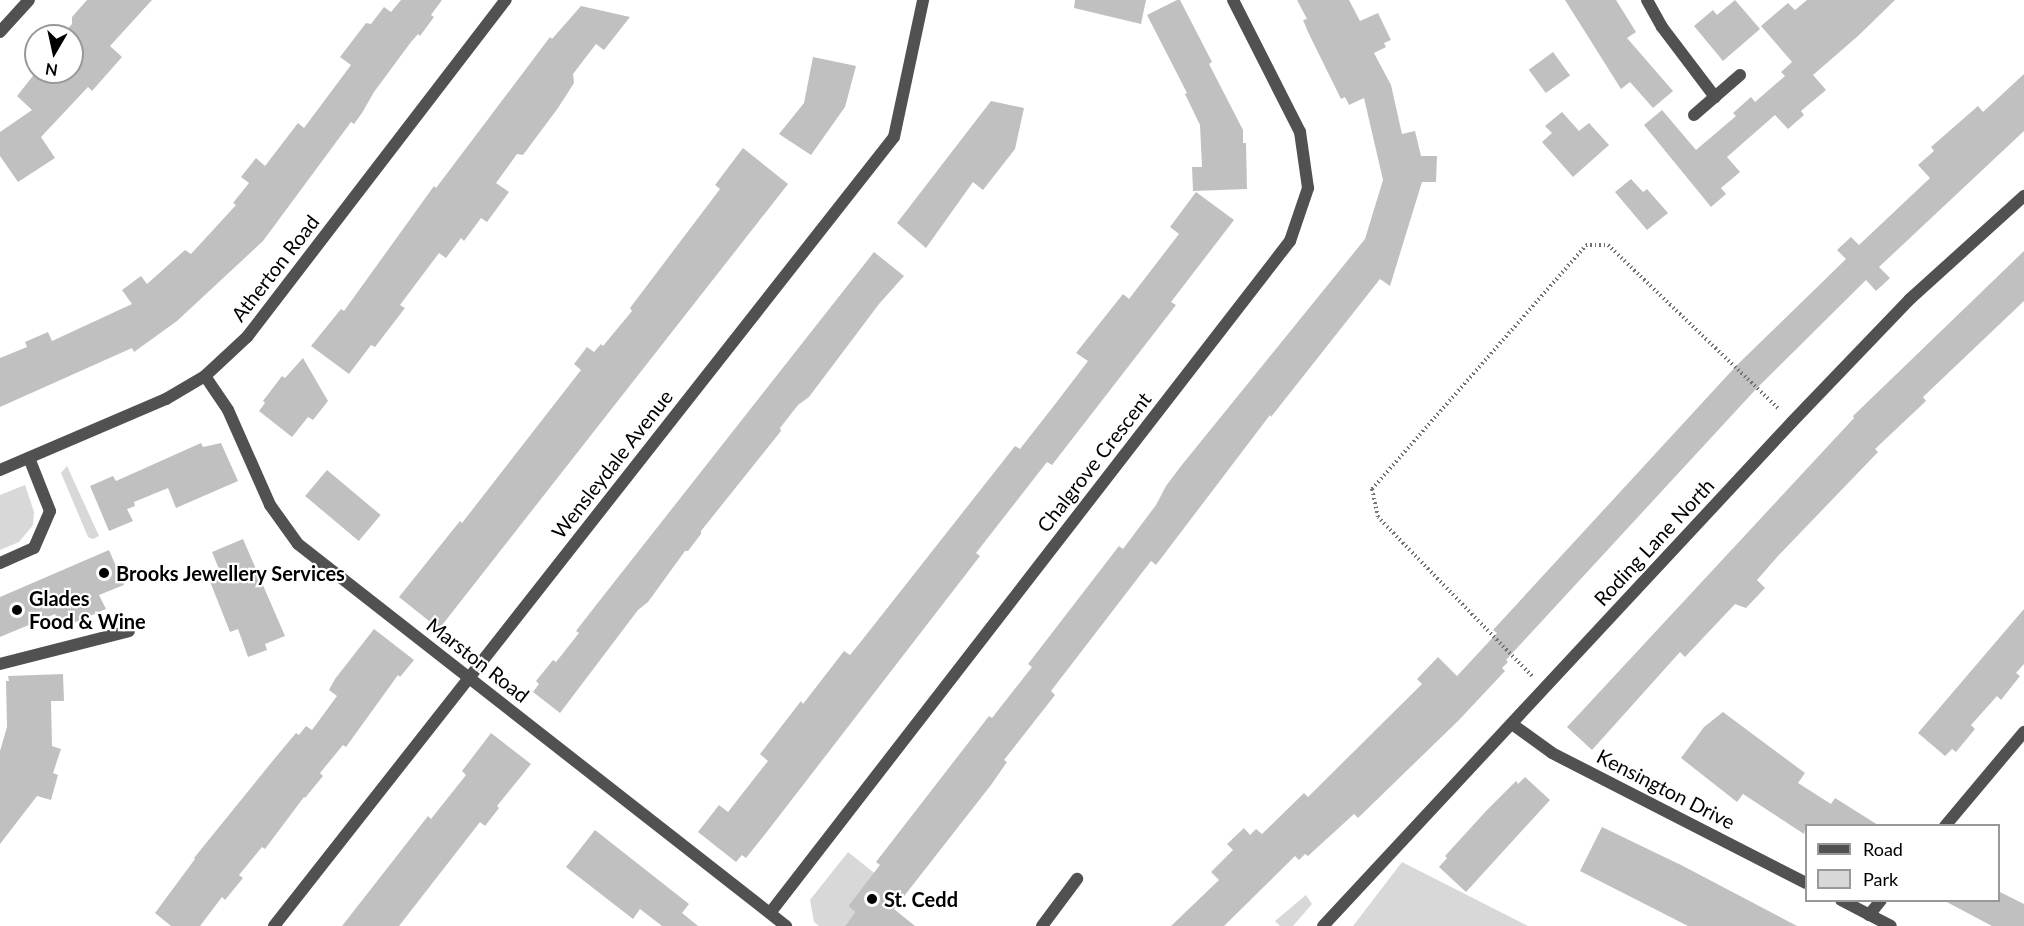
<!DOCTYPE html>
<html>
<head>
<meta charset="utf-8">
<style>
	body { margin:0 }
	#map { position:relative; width:2024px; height:926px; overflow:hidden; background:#fff; font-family:Lato,sans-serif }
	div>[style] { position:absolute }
	.green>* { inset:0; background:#d8d8d8 }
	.building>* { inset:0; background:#c0c0c0; transform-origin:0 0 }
	.path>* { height:4px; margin-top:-2px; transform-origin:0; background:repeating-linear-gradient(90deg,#737373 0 1.5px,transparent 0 4.5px) }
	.service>* { height:12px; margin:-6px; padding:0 6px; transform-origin:6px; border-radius:6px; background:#515151 }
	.minor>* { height:12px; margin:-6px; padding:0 6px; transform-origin:6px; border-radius:6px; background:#515151 }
	.tertiary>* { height:12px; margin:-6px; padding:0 6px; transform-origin:6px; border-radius:6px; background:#515151 }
	.dots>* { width:16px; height:16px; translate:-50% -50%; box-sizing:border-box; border:3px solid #fff; border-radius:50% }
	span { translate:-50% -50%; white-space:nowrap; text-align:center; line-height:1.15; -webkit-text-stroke:4.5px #fff; paint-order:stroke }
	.street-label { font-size:20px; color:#000 }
	.poi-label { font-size:20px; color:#000; font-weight:700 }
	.left { translate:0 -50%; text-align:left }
	.legend { position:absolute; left:1805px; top:824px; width:195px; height:78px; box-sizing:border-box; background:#fff; border:2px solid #999; margin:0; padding:8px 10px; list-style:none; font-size:18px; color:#000 }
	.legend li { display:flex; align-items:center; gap:12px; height:30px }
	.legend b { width:30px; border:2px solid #999 }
	.north { position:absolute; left:24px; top:24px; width:60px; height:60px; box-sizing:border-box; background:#fff; border:2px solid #999; border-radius:50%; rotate:189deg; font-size:16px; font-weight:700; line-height:24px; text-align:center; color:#000 }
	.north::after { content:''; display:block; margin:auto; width:21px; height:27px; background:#000; clip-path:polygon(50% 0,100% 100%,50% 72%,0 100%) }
</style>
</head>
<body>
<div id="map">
	<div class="green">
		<i style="clip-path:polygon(67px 466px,99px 536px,93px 539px,88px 537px,61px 473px)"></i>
		<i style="clip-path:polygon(25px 485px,34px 512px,33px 525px,19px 542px,0 550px,0 495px)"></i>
		<i style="clip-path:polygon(848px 852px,882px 879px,861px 889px,848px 906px,855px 912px,845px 926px,819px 926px,814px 922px,810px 900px)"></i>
		<i style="clip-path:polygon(1402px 862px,1528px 926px,1353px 926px)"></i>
		<i style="clip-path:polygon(1306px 895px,1312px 904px,1293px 926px,1280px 926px,1275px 921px)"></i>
	</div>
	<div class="building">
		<i style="clip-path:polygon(87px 0,152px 0,110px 46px,122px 57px,92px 91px,88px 87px,41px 137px,55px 158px,18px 182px,0 156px,0 132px,32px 110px,17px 96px,36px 72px,72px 72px,72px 36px,61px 36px,72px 24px,72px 17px)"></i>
		<i style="clip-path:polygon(401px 0,442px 0,431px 15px,434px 17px,420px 36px,418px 34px,411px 42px,374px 92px,362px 113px,354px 124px,351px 122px,263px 241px,177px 321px,134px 352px,132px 348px,0 407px,0 358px,27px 347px,25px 342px,48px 332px,52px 341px,132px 304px,122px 290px,141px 276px,147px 284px,185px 250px,191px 254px,236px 205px,233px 203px,249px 183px,241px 177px,256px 158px,265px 166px,298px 123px,304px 128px,351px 65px,340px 57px,366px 23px,371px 24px,384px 7px,391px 12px)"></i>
		<i style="clip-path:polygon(1075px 0,1146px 0,1141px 24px,1074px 8px)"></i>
		<i style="clip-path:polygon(1177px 0,1180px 0,1212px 62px,1209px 64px,1243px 130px,1243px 143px,1246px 143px,1247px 189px,1193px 191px,1192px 167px,1202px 167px,1200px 125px,1185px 94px,1187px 93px,1147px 15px)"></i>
		<i style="clip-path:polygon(1297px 0,1349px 0,1360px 21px,1378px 13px,1391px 40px,1384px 43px,1386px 47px,1374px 53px,1391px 85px,1402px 134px,1415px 131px,1421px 156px,1437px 156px,1436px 182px,1422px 182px,1390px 286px,1380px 279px,1271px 417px,1270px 415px,1156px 565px,1151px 561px,1051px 691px,1055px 695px,1004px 760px,1007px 762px,991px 785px,894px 909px,915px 926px,845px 926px,855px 912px,848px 906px,880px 865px,876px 862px,989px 716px,992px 718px,1032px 667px,1028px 664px,1119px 546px,1123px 549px,1156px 505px,1166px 486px,1181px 466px,1365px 239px,1383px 180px,1364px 98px,1349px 105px,1345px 97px,1341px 99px,1308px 32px,1303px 20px,1307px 19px)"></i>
		<i style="clip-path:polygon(1565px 0,1616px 0,1636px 32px,1627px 38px,1673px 91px,1653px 108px,1630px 82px,1621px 89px)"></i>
		<i style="clip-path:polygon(1735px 0,1760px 29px,1723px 61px,1694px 26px,1713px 10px,1717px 15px)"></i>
		<i style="clip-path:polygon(1807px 0,1895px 0,1858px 36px,1813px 75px,1826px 90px,1801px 111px,1804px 115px,1788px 129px,1775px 115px,1727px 157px,1740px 172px,1721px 188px,1726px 194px,1711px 207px,1644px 125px,1662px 110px,1696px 150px,1736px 116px,1733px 113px,1751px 97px,1755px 102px,1785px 76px,1781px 72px,1792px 62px,1761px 26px,1788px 3px,1795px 10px)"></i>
		<i style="clip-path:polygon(581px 6px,630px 17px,604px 50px,596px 44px,573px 74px,574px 83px,558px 108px,523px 155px,517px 154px,496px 183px,509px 192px,487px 222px,481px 218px,464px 241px,461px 238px,446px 258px,439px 253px,400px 305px,405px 308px,375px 347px,371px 345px,349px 374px,311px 346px,341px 309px,344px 311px,434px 186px,436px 188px,550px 37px,552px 39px)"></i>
		<i style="left:1553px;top:52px;width:29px;height:30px;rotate:54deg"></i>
		<i style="clip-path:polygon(813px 57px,856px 66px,845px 107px,811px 155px,779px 134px,804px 103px)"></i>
		<i style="clip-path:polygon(2024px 74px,2024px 131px,1879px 267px,1890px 278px,1876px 291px,1866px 280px,1757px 388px,1506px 660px,1508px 662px,1502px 668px,1505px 671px,1459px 720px,1358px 818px,1354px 814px,1308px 856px,1305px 854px,1299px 860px,1295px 856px,1224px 926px,1171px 926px,1219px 880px,1211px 872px,1233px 850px,1227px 844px,1244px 828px,1250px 835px,1256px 829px,1262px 834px,1304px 793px,1308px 797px,1422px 684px,1417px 679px,1438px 657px,1457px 676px,1497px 633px,1493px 630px,1737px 365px,1846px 259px,1837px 250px,1851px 237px,1859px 245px,1930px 178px,1918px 165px,1934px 151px,1931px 147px,1978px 106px,1983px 112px)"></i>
		<i style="clip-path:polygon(991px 101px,1024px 108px,1015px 149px,983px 190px,973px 182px,926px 248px,897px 223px)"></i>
		<i style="clip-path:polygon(1562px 112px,1579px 131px,1589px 123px,1609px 145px,1573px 177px,1542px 142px,1552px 133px,1545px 126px)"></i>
		<i style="clip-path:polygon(743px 148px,788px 184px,439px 629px,399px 597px,460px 521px,462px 523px,581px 370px,574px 364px,587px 347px,594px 352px,601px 344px,603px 346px,632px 311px,630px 308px,720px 189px,715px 185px)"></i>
		<i style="clip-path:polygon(1631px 179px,1643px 192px,1647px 189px,1668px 213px,1647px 230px,1615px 192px)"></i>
		<i style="clip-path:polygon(1196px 192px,1234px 220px,1171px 302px,1176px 305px,1052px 465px,1047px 462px,976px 553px,980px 556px,766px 833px,746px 858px,742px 855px,736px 862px,698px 832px,719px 805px,728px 812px,768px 761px,760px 754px,801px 701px,803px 704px,844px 651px,850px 655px,859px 644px,1015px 446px,1020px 449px,1056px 403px,1088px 361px,1076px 353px,1123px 294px,1129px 299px,1179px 234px,1170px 227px)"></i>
		<i style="clip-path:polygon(2024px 251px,2024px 301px,1923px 397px,1926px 401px,1875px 449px,1878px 452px,1778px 556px,1757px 580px,1765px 588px,1746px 608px,1735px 604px,1685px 657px,1680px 652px,1592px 750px,1567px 727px,1854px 418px,1853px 416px)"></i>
		<i style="clip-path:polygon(874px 252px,904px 276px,879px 304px,809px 397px,798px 405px,780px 428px,781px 431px,701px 531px,701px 534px,688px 551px,685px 551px,648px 602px,638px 610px,560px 713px,533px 692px,539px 684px,536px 681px,553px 660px,556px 662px,579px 633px,576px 631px,593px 609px)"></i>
		<i style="clip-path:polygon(303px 358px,328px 401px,313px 420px,308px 417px,292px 437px,259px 411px,265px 403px,263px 401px,282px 376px,285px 378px)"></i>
		<i style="clip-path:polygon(201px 443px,203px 447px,221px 443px,238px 481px,176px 508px,168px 488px,134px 502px,135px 506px,127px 509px,133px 521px,109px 531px,90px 486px,113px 476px,116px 481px)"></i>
		<i style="left:327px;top:470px;width:70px;height:34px;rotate:40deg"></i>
		<i style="clip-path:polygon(243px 539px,285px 636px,265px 644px,267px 650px,248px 657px,238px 629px,230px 632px,209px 579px,221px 574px,212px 552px)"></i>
		<i style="clip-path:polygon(109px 550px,124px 585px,99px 595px,106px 609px,62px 628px,55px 614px,0 637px,0 597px)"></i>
		<i style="clip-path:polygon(2024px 609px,2024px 664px,2016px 673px,2020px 676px,2001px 700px,1997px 696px,1971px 725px,1975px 729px,1956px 752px,1952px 749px,1945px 756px,1918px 733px)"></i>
		<i style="clip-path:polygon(374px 629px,414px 660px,400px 677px,398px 675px,346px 747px,343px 745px,320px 773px,323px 776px,305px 798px,304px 797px,265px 849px,262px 847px,239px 875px,243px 878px,225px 900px,222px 897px,200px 926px,171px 926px,155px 913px,195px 859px,194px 858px,275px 758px,296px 733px,299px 735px,306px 726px,312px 730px,337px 696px,329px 690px,335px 679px)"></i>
		<i style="clip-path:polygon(63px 674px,64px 701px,51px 701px,52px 746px,61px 749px,53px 773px,58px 775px,51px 800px,37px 796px,0 844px,0 751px,7px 727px,6px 681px,9px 681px,8px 676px)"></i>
		<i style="clip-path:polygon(1723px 712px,1805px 773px,1798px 783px,1831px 804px,1835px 798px,1878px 825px,1806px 825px,1804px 834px,1743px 794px,1737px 802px,1681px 758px,1704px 727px)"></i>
		<i style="clip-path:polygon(491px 733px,531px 764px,497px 806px,499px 808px,485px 826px,480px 822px,399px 926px,342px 926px,428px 816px,431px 819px,466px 775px,462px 771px)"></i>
		<i style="clip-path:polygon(1525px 777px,1550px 800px,1466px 892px,1439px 867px,1447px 858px,1445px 856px,1487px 810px,1516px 781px,1518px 784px)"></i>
		<i style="clip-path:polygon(1602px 827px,1683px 866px,1797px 926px,1688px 926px,1580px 871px)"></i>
		<i style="clip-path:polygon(595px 830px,689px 904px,682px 913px,698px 926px,662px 926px,640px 909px,633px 919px,566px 867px)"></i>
		<i style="clip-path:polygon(1998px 891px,2024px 904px,2024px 926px,1992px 926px,1943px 900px,1998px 900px)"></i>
	</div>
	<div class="path">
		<i style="left:1532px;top:676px;width:221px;rotate:-134.1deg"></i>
		<i style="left:1378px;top:517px;width:29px;rotate:-102deg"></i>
		<i style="left:1372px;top:489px;width:325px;rotate:-48.7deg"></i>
		<i style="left:1586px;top:245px;width:22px"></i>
		<i style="left:1608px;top:245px;width:237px;rotate:43.8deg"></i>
	</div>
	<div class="service">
		<i style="left:0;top:563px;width:37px;rotate:-24deg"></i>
		<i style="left:34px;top:548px;width:40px;rotate:-66.6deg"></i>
		<i style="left:50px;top:511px;width:57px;rotate:-111.6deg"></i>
		<i style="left:0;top:664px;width:133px;rotate:-14.3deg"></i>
		<i style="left:1042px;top:926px;width:59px;rotate:-53.3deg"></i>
	</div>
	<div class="minor">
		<i style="left:1647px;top:0;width:31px;rotate:61deg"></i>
		<i style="left:1662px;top:27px;width:88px;rotate:52.9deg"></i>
		<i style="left:0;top:32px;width:43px;rotate:-47.8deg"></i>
		<i style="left:1694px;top:115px;width:61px;rotate:-41deg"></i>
		<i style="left:205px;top:376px;width:41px;rotate:55.9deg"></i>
		<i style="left:228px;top:410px;width:104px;rotate:66.1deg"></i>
		<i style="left:270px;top:505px;width:48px;rotate:54.3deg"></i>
		<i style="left:298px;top:544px;width:620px;rotate:38.05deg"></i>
		<i style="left:0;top:470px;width:181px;rotate:-23.2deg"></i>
		<i style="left:166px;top:399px;width:45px;rotate:-30.5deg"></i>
		<i style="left:205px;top:376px;width:57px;rotate:-42.9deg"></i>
		<i style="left:247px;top:337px;width:425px;rotate:-52.5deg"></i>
		<i style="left:1512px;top:724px;width:49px;rotate:35.9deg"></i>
		<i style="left:1552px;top:753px;width:285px;rotate:27.1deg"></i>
		<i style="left:1945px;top:826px;width:123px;rotate:-50deg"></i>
		<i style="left:1841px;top:900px;width:56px;rotate:27.5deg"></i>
		<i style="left:770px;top:913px;width:850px;rotate:-52.27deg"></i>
		<i style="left:1290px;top:241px;width:56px;rotate:-71.2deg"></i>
		<i style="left:1308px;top:188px;width:57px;rotate:-98.1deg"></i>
		<i style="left:1300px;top:132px;width:148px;rotate:-116.9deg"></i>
		<i style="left:1869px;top:915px;width:19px;rotate:-51deg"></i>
		<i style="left:274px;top:926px;width:1003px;rotate:-51.84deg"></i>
		<i style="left:894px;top:137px;width:140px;rotate:-78deg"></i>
	</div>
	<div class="tertiary">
		<i style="left:1323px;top:926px;width:688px;rotate:-47.06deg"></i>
		<i style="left:1792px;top:422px;width:170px;rotate:-46.2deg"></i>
		<i style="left:1910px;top:299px;width:154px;rotate:-42.1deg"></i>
	</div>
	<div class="dots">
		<i style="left:104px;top:573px;background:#000"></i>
		<i style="left:17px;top:610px;background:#000"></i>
		<i style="left:872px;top:899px;background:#000"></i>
	</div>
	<div class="street-label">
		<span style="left:275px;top:268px;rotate:-52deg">Atherton Road</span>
		<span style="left:1094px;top:462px;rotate:-52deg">Chalgrove Crescent</span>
		<span style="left:612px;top:464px;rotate:-52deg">Wensleydale Avenue</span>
		<span style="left:1654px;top:542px;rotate:-47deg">Roding Lane North</span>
		<span style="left:478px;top:660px;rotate:38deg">Marston Road</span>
		<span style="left:1666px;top:789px;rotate:27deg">Kensington Drive</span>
	</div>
	<div class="poi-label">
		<span class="left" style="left:116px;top:573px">Brooks Jewellery Services</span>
		<span class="left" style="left:29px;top:610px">Glades<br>Food &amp; Wine</span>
		<span class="left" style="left:884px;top:899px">St. Cedd</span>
	</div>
	<ul class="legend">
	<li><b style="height:8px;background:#515151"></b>Road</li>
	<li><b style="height:16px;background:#d8d8d8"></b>Park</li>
	</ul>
	<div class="north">N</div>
</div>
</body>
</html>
